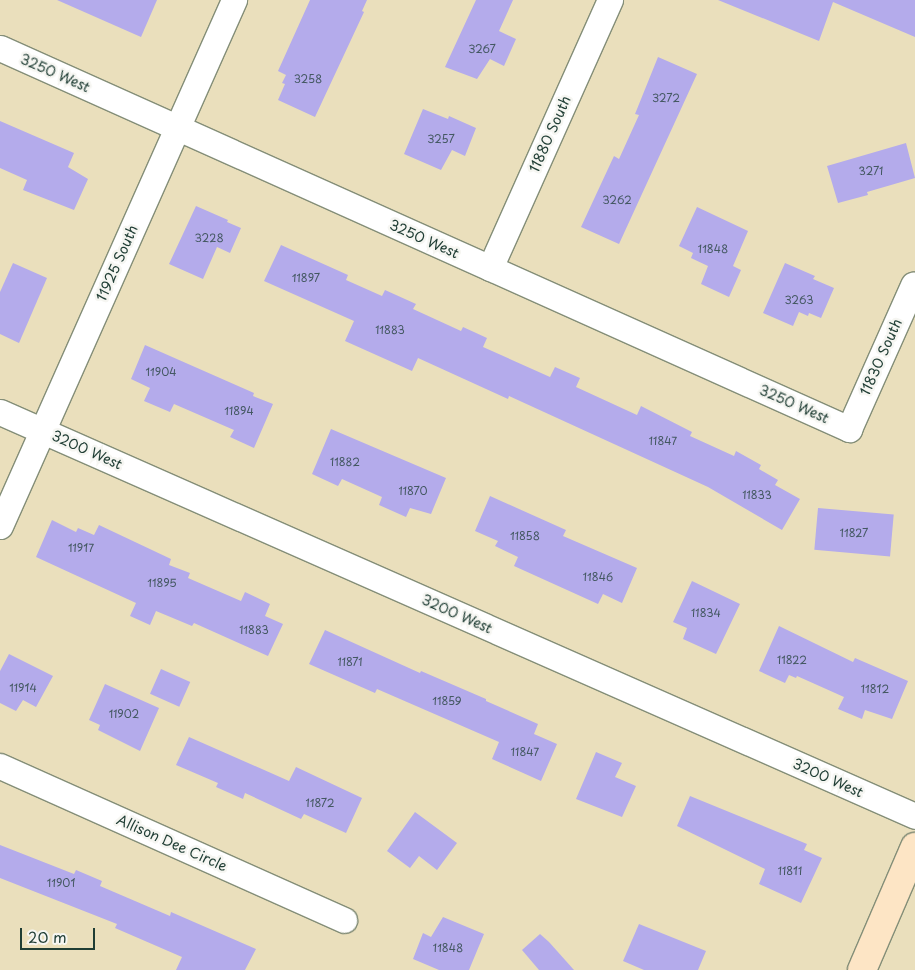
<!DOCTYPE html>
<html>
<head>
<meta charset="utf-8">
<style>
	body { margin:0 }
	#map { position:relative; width:915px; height:970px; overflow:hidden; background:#eadfbc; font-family:"Playpen Sans",sans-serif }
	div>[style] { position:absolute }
	.building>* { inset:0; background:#b4abeb; transform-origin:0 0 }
	.roads { filter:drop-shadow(1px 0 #848e78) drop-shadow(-1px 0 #848e78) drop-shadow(0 1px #848e78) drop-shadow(0 -1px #848e78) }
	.street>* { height:25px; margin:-12.5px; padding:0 12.5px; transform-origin:12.5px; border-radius:12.5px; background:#fff }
	.secondary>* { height:28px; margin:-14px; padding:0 14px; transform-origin:14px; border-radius:14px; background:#fde5c5 }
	span { translate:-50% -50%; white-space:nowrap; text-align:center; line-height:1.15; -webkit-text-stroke:5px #f6f6f2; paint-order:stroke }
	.number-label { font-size:11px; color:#445862 }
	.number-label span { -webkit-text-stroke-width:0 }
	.street-label { font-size:14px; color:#1f3d34 }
	.scale { position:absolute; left:20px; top:928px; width:75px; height:22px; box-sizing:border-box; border:2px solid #1f3d34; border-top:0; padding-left:6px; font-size:15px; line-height:18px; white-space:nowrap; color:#1f3d34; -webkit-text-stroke:4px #f6f6f2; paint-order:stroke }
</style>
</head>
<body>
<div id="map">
	<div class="building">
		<i style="clip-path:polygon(57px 0,157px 0,141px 37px)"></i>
		<i style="clip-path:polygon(310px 0,367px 0,362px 11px,364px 12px,315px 117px,278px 100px,285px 84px,282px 83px,286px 75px,278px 71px)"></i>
		<i style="clip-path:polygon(476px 0,513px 0,499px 31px,516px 39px,504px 66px,490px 59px,477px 79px,445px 67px)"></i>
		<i style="clip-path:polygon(718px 0,915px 0,915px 37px,833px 2px,819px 41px)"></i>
		<i style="clip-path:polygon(658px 57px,697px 74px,619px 244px,581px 227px,614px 156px,619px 159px,639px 115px,635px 114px)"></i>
		<i style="clip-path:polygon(423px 109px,448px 119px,449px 116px,476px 128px,465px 156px,452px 150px,441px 170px,404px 154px)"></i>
		<i style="clip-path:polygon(0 121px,74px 153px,68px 167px,88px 179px,74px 210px,23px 190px,27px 180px,0 168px)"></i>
		<i style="clip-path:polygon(906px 143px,915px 178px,867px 192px,868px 195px,838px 203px,827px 166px)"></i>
		<i style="clip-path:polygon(196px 206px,228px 220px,227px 222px,241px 228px,230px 253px,217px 247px,203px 279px,169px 264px)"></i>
		<i style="clip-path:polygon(697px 207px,748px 231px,733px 266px,741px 270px,729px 297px,701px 284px,708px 266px,691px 258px,693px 253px,679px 246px)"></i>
		<i style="clip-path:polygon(281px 245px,348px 275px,346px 280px,382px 296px,385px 290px,416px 304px,413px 309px,461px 331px,463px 327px,487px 338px,483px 347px,550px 377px,555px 367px,580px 378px,576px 387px,637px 415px,641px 406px,692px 432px,690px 436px,734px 456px,736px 451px,761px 465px,759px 469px,778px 480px,775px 485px,800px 499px,782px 530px,708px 487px,509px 396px,508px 399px,418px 358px,412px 371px,345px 341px,354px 321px,264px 281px)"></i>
		<i style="clip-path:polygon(13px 263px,47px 278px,19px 343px,0 334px,0 292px)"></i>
		<i style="clip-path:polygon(785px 263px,815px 276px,813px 279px,834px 288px,821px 318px,809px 313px,808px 316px,799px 312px,793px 326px,763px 313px)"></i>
		<i style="clip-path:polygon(145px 345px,254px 393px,253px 396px,273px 404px,254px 448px,230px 437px,234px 430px,174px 404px,170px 412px,144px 401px,150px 388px,131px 379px)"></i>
		<i style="clip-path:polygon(331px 429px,446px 478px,431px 514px,410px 508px,406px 517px,379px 505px,382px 497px,342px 479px,338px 486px,312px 474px)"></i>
		<i style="clip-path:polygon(490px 496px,566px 530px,563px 536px,637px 568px,622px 603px,603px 594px,598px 604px,514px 566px,518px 557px,495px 546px,498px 541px,475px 531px)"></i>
		<i style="left:818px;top:508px;width:76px;height:42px;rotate:5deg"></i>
		<i style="clip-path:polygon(52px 520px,76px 532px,78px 528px,94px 535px,99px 525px,171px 559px,169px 565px,190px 573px,188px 578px,241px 601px,245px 592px,270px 604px,265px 616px,283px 624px,268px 656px,194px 623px,192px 626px,156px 611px,150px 625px,130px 616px,136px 603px,36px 557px)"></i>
		<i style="clip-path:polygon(692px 581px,740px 604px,716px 654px,683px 639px,687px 628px,673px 622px)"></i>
		<i style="clip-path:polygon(779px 626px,853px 662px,855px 658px,908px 681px,892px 719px,865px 710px,862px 719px,838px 709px,844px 697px,797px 676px,796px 678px,789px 675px,785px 683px,759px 671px)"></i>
		<i style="clip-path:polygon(325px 630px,420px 673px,421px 671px,486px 699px,486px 701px,538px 724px,534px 734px,557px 744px,541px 781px,492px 759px,499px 742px,377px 689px,375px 693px,309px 664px)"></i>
		<i style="clip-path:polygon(9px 654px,53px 676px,36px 707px,23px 700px,16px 711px,0 703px,0 671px)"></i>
		<i style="left:161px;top:669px;width:32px;height:27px;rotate:24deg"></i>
		<i style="clip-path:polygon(105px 684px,159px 708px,140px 751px,98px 730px,100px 725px,89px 720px)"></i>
		<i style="clip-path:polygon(189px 737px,289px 781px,296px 767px,362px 798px,346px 833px,304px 814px,301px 819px,245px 793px,243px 799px,216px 787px,218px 783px,176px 765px)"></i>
		<i style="clip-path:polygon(596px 752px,622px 763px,615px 777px,636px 786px,622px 817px,576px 799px)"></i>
		<i style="clip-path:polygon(690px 796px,807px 844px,804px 850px,822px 858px,801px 903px,759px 884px,765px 869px,677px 826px)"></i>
		<i style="clip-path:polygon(415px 812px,457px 843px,437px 870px,419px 856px,410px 868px,387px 851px)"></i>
		<i style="clip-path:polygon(0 845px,74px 874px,76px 870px,102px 881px,100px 886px,170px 916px,171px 912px,256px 949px,245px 970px,176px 970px,182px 957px,115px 928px,117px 924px,0 878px)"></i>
		<i style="clip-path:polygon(443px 917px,484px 934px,469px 970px,439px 970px,413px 959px,423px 933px,431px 937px)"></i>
		<i style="clip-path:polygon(639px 924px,706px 951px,698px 970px,644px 970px,623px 961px)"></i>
		<i style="clip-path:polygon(540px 934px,549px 942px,574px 970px,539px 970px,522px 950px)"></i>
	</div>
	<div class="roads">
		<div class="street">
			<i style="left:0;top:48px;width:931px;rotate:24.17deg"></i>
			<i style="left:849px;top:429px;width:158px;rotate:-66deg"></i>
			<i style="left:490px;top:268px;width:294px;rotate:-65.9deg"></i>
			<i style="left:0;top:412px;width:1000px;rotate:23.82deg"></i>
			<i style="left:0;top:526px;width:576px;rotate:-66.02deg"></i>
			<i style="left:0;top:766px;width:377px;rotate:24.1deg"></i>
		</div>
		<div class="secondary">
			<i style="left:862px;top:970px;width:134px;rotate:-66.7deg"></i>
		</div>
	</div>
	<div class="number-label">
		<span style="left:482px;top:49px">3267</span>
		<span style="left:308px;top:79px">3258</span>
		<span style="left:666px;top:98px">3272</span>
		<span style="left:441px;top:139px">3257</span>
		<span style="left:871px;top:171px">3271</span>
		<span style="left:617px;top:200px">3262</span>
		<span style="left:209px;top:238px">3228</span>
		<span style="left:713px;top:249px">11848</span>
		<span style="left:306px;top:278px">11897</span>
		<span style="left:799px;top:300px">3263</span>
		<span style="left:390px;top:330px">11883</span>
		<span style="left:161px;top:372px">11904</span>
		<span style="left:239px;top:411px">11894</span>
		<span style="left:663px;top:441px">11847</span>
		<span style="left:345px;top:462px">11882</span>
		<span style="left:413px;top:491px">11870</span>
		<span style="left:757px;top:495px">11833</span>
		<span style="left:854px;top:533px">11827</span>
		<span style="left:525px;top:536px">11858</span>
		<span style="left:81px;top:548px">11917</span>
		<span style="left:598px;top:577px">11846</span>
		<span style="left:162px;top:583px">11895</span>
		<span style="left:706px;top:613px">11834</span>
		<span style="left:254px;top:630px">11883</span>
		<span style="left:792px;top:660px">11822</span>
		<span style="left:350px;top:662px">11871</span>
		<span style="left:23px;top:688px">11914</span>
		<span style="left:875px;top:689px">11812</span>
		<span style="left:447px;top:701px">11859</span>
		<span style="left:124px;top:714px">11902</span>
		<span style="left:525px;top:752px">11847</span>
		<span style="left:320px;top:803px">11872</span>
		<span style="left:790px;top:871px">11811</span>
		<span style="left:61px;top:883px">11901</span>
		<span style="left:448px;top:948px">11848</span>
	</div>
	<div class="street-label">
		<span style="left:55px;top:73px;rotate:24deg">3250 West</span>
		<span style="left:550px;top:134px;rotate:-66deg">11880 South</span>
		<span style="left:424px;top:239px;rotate:24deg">3250 West</span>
		<span style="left:117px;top:263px;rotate:-66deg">11925 South</span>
		<span style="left:881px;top:357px;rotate:-66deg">11830 South</span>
		<span style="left:794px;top:404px;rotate:24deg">3250 West</span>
		<span style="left:87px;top:450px;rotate:24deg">3200 West</span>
		<span style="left:457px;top:614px;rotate:24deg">3200 West</span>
		<span style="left:828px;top:778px;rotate:24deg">3200 West</span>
		<span style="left:172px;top:843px;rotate:24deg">Allison Dee Circle</span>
	</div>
	<div class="scale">20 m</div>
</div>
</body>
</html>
